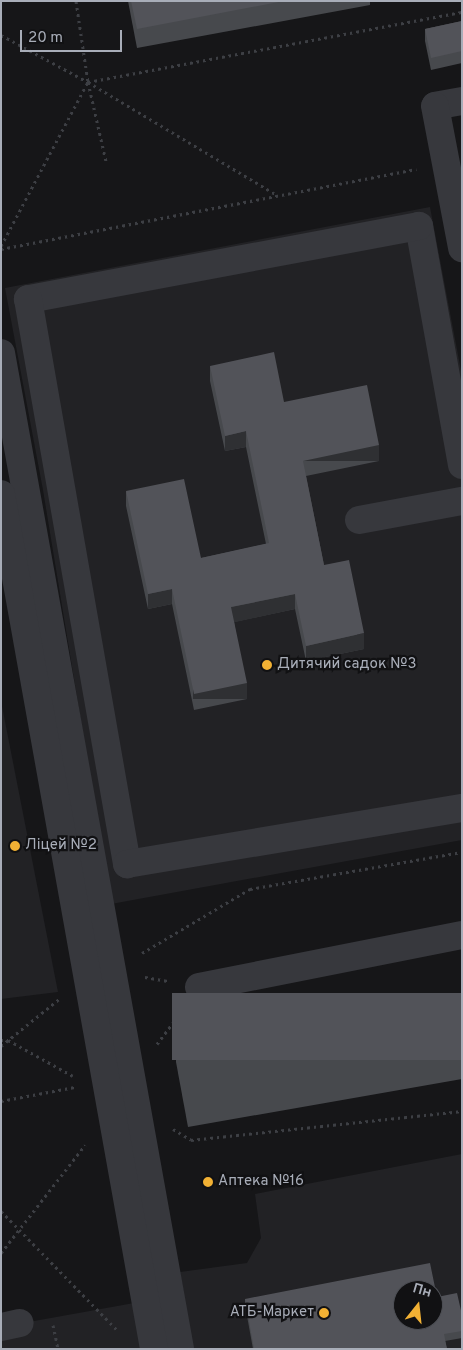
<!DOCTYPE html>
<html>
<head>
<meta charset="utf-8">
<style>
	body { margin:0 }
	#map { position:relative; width:463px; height:1350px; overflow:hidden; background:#161618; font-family:Overpass,sans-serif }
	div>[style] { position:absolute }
	.built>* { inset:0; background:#222225 }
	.path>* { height:3px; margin-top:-1.5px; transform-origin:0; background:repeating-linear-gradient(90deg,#3d3f44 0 2.5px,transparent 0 6.5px) }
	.minor>* { height:28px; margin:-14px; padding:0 14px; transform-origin:14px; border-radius:14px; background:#37383d }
	.wall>* { inset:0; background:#47494d }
	.shaded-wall>* { inset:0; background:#2f3033; transform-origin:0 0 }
	.building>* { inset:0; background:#525359; transform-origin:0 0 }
	.dots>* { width:14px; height:14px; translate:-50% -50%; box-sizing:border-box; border:2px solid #111113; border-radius:50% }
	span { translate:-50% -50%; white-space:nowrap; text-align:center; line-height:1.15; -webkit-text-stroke:4.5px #111113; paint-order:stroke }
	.poi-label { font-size:15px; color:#a8adb8 }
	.left { translate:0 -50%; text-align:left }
	.right { translate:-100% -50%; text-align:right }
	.frame { position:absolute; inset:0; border:2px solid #a8adb8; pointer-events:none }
	.north { position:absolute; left:393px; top:1280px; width:50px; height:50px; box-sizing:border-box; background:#111113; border:1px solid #4d4f55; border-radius:50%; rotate:16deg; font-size:14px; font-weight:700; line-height:20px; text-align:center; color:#a8adb8 }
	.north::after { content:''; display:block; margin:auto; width:18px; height:22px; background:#f2b134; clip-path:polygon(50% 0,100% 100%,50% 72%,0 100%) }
	.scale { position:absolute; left:20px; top:30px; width:102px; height:22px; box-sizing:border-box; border:2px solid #a8adb8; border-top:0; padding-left:6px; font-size:15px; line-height:18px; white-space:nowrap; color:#a8adb8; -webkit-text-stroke:4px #111113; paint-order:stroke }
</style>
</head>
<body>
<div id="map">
	<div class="built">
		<i style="clip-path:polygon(430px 207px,462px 376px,462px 840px,111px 904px,43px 490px,5px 288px)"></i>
		<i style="clip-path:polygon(1px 701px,58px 992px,1px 999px)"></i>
		<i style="clip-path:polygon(evenodd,462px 1154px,462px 1349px,1px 1349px,1px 1327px,184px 1294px,180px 1272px,247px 1263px,261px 1238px,255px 1194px,462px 1154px,403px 1290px,433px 1290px,433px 1320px,403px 1320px,403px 1290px)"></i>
	</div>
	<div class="path">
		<i style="left:76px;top:1px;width:82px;rotate:81.6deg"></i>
		<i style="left:88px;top:82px;width:81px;rotate:77.2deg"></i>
		<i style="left:1px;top:35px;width:99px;rotate:28.4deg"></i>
		<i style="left:88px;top:82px;width:220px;rotate:30.9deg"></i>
		<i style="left:1px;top:246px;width:186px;rotate:-62.1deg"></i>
		<i style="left:88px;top:82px;width:380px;rotate:-10.6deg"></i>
		<i style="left:1px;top:249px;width:423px;rotate:-10.9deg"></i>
		<i style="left:142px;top:953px;width:126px;rotate:-30.7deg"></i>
		<i style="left:250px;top:889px;width:215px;rotate:-9.9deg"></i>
		<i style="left:145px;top:977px;width:23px;rotate:10deg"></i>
		<i style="left:1px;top:1040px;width:7px"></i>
		<i style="left:8px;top:1040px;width:74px;rotate:29deg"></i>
		<i style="left:157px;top:1044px;width:39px;rotate:-53deg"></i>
		<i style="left:1px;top:1046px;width:75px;rotate:-39deg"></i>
		<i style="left:1px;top:1101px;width:75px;rotate:-10.7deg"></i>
		<i style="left:173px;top:1129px;width:21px;rotate:31deg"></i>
		<i style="left:191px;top:1140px;width:273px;rotate:-6.1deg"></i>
		<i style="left:1px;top:1211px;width:168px;rotate:45.7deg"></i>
		<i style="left:1px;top:1253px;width:137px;rotate:-52.1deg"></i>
		<i style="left:53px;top:1325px;width:25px;rotate:78deg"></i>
	</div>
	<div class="minor">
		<i style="left:462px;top:101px;width:27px;rotate:170deg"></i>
		<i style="left:435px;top:106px;width:145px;rotate:79.2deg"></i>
		<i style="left:1px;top:353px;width:1012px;rotate:79.81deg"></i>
		<i style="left:462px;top:465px;width:243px;rotate:-100.2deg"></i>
		<i style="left:419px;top:226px;width:398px;rotate:169.4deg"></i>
		<i style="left:28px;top:299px;width:574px;rotate:80.06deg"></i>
		<i style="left:127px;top:864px;width:340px;rotate:-9.5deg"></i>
		<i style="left:1px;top:494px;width:869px;rotate:79.85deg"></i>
		<i style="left:359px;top:520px;width:105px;rotate:-10.5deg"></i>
		<i style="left:199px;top:987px;width:268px;rotate:-11.2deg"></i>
		<i style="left:1px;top:1327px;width:19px;rotate:-12deg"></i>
	</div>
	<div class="wall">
		<i style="clip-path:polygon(128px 1px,370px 1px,370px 5px,137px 48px)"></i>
		<i style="clip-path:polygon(462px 21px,462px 63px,431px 70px,425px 41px,425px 29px)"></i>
		<i style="clip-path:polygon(210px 366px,284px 402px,379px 461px,306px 476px,324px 565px,364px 649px,306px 661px,295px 609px,234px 622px,247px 699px,194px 710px,172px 604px,148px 609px,126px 506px,126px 491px,201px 558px,266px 544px,246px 447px,225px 451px,210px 381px)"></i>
		<i style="clip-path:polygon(462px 993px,462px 1079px,188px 1127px,176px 1062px,176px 1043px)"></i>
		<i style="clip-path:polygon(437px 1297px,462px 1315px,462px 1338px,445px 1341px,447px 1349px,253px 1349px,245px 1305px,245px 1299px)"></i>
	</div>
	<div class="shaded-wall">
		<i style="clip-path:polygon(246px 431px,246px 447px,225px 451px,225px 436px)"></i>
		<i style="left:379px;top:445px;width:16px;height:78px;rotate:90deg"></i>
		<i style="clip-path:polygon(172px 589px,172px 604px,148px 609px,148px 594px)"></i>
		<i style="clip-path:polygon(295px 594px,295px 609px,231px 623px,231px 607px)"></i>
		<i style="clip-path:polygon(364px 633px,364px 649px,306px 661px,306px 646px)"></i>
		<i style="left:247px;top:683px;width:16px;height:54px;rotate:90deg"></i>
	</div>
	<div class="building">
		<i style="clip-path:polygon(131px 1px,284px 1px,137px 29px)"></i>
		<i style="clip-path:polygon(462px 21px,462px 51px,431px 58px,425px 29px)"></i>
		<i style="clip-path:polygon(274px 352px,284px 402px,367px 385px,379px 445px,303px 461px,324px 565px,349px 560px,364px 633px,306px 646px,295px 594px,231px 607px,247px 683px,194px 694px,172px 589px,148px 594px,126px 491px,184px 479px,201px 558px,269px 543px,246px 431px,225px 436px,210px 366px)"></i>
		<i style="left:462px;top:993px;width:67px;height:290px;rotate:90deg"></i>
		<i style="clip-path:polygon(evenodd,430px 1263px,437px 1297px,457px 1293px,462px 1315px,462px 1331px,444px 1334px,447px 1349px,254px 1349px,245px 1299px,430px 1263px,403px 1290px,433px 1290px,433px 1320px,403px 1320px,403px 1290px)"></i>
	</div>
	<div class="dots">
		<i style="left:267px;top:665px;background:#f2b134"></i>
		<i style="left:15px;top:846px;background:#f2b134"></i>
		<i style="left:208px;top:1182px;background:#f2b134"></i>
		<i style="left:324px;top:1313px;background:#f2b134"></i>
	</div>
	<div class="poi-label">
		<span class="left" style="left:277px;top:665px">Дитячий садок №3</span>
		<span class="left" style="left:25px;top:846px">Ліцей №2</span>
		<span class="left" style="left:218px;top:1182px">Аптека №16</span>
		<span class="right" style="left:314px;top:1313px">АТБ-Маркет</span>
	</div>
	<div class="frame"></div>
	<div class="north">Пн</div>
	<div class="scale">20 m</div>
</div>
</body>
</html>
